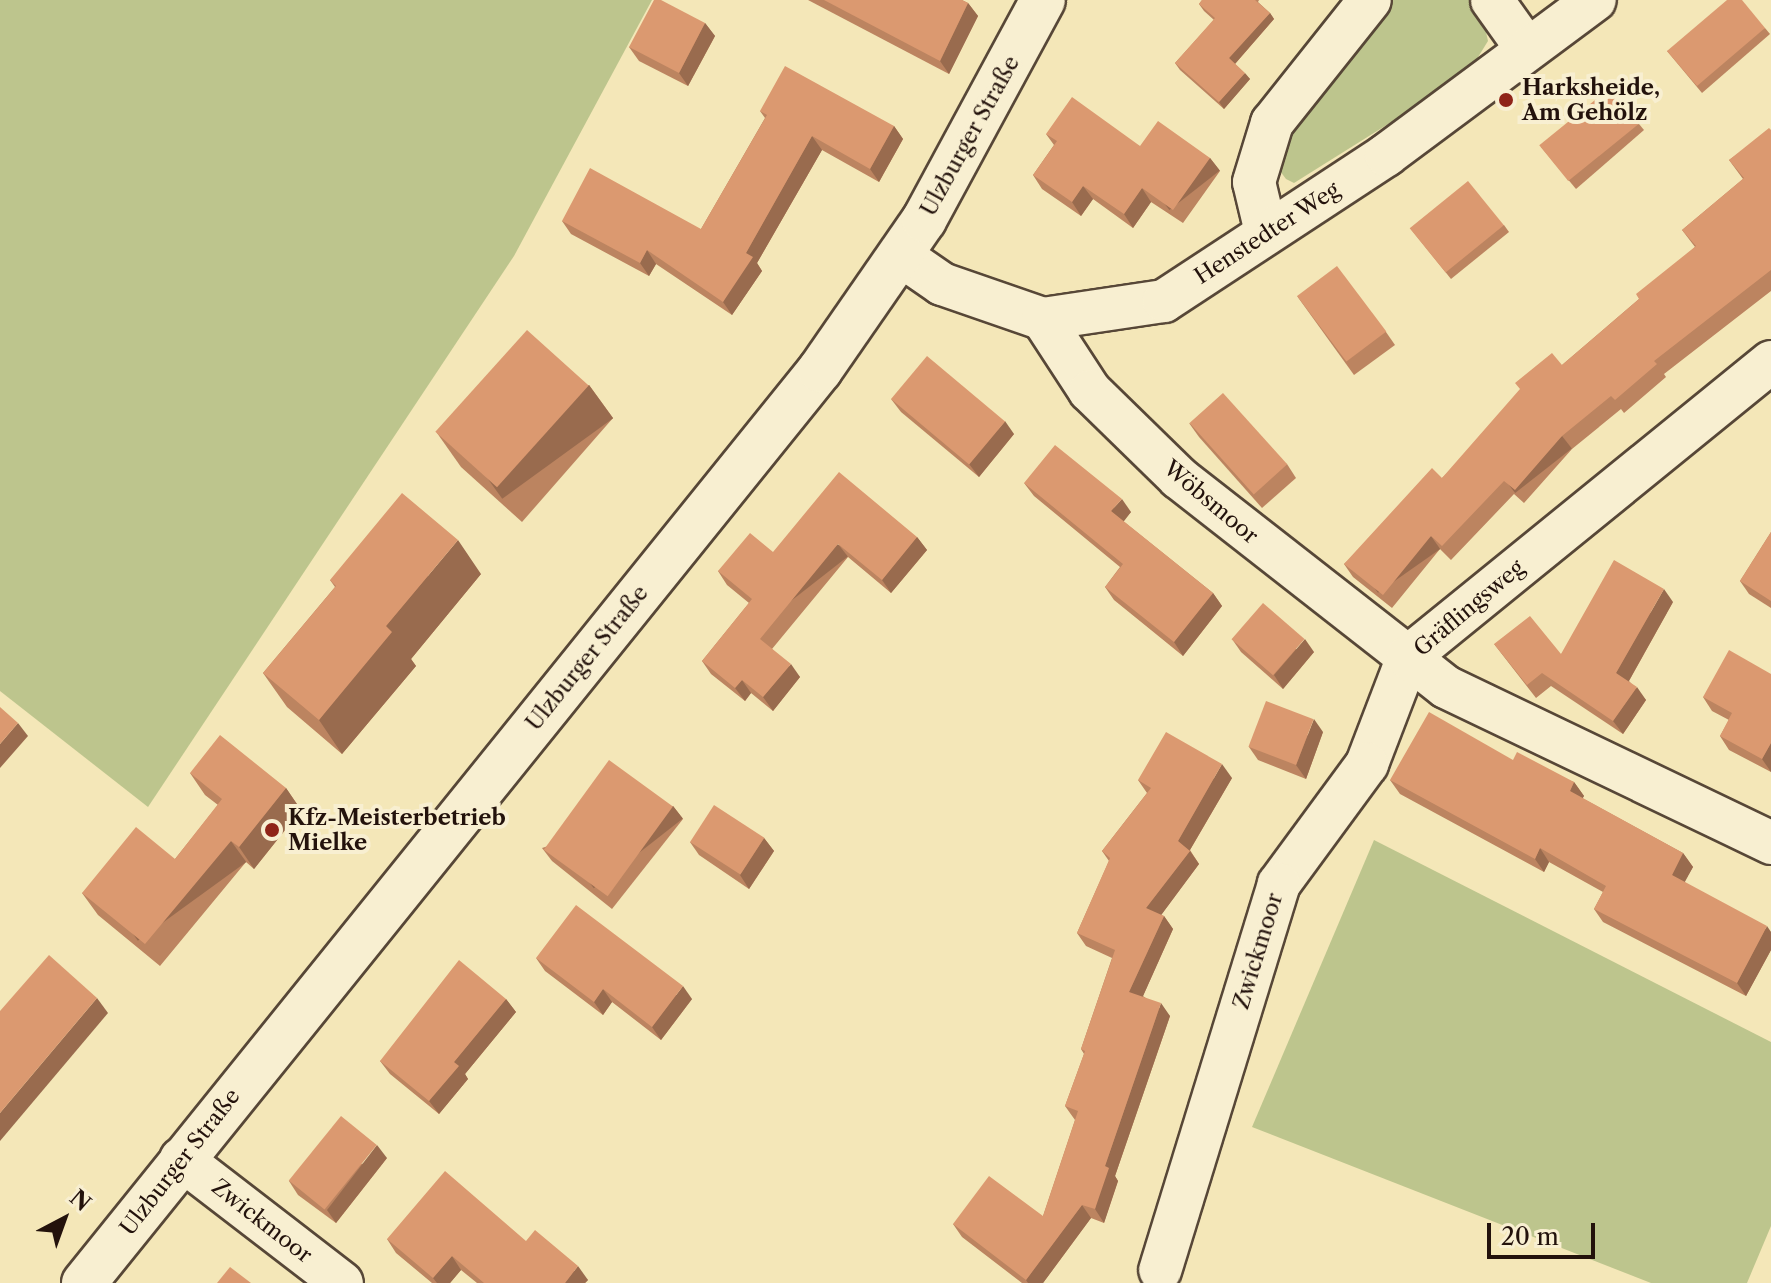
<!DOCTYPE html>
<html>
<head>
<meta charset="utf-8">
<style>
	body { margin:0 }
	#map { position:relative; width:1771px; height:1283px; overflow:hidden; background:#f4e7b8; font-family:"Libre Caslon Text",serif }
	div>[style] { position:absolute }
	.green>* { inset:0; background:#bdc58d }
	.roads { filter:drop-shadow(2px 0 #574737) drop-shadow(-2px 0 #574737) drop-shadow(0 2px #574737) drop-shadow(0 -2px #574737) }
	.street>* { height:42px; margin:-21px; padding:0 21px; transform-origin:21px; border-radius:21px; background:#f8efd1 }
	.secondary>* { height:44px; margin:-22px; padding:0 22px; transform-origin:22px; border-radius:22px; background:#f8efd1 }
	.wall>* { inset:0; background:#bc8460 }
	.shaded-wall>* { inset:0; background:#996b4e; transform-origin:0 0 }
	.building>* { inset:0; background:#db9970; transform-origin:0 0 }
	.dots>* { width:22px; height:22px; translate:-50% -50%; box-sizing:border-box; border:4px solid #f8efd1; border-radius:50% }
	span { translate:-50% -50%; white-space:nowrap; text-align:center; line-height:1.15; -webkit-text-stroke:8px #f8efd1; paint-order:stroke }
	.poi-label { font-size:22px; color:#23120c; font-weight:700 }
	.left { translate:0 -50%; text-align:left }
	.street-label { font-size:22px; color:#23120c }
	.north { position:absolute; left:24px; top:1179px; width:80px; height:80px; -webkit-text-stroke:6px #f8efd1; paint-order:stroke; rotate:41deg; font-size:22px; font-weight:700; line-height:32px; text-align:center; color:#23120c }
	.north::after { content:''; display:block; margin:auto; width:28px; height:36px; background:#23120c; clip-path:polygon(50% 0,100% 100%,50% 72%,0 100%) }
	.scale { position:absolute; left:1487px; top:1223px; width:108px; height:36px; box-sizing:border-box; border:4px solid #23120c; border-top:0; padding-left:10px; font-size:24px; line-height:28px; white-space:nowrap; color:#23120c; -webkit-text-stroke:6px #f8efd1; paint-order:stroke }
</style>
</head>
<body>
<div id="map">
	<div class="green">
		<i style="clip-path:polygon(0 0,652px 0,514px 256px,148px 807px,0 691px)"></i>
		<i style="clip-path:polygon(1393px 0,1472px 0,1484px 23px,1488px 41px,1475px 62px,1428px 99px,1294px 183px,1286px 179px,1280px 171px,1283px 149px,1294px 126px)"></i>
		<i style="clip-path:polygon(1374px 840px,1771px 1042px,1771px 1226px,1747px 1283px,1651px 1283px,1252px 1127px)"></i>
	</div>
	<div class="roads">
		<div class="street">
			<i style="left:1492px;top:0;width:60px;rotate:54.5deg"></i>
			<i style="left:1266px;top:232px;width:51px;rotate:-103.5deg"></i>
			<i style="left:1254px;top:182px;width:62px;rotate:-73deg"></i>
			<i style="left:1272px;top:123px;width:157px;rotate:-51.5deg"></i>
			<i style="left:900px;top:255px;width:51px;rotate:34.6deg"></i>
			<i style="left:942px;top:284px;width:107px;rotate:19.1deg"></i>
			<i style="left:1043px;top:319px;width:122px;rotate:-8.5deg"></i>
			<i style="left:1164px;top:301px;width:266px;rotate:-33.3deg"></i>
			<i style="left:1386px;top:155px;width:260px;rotate:-36.6deg"></i>
			<i style="left:1043px;top:319px;width:86px;rotate:56.9deg"></i>
			<i style="left:1090px;top:391px;width:124px;rotate:44.3deg"></i>
			<i style="left:1179px;top:478px;width:291px;rotate:38deg"></i>
			<i style="left:1408px;top:657px;width:115px;rotate:111deg"></i>
			<i style="left:1367px;top:764px;width:149px;rotate:126.3deg"></i>
			<i style="left:1279px;top:884px;width:404px;rotate:107.1deg"></i>
			<i style="left:1771px;top:362px;width:468px;rotate:140.9deg"></i>
			<i style="left:1408px;top:657px;width:48px;rotate:38.3deg"></i>
			<i style="left:1446px;top:687px;width:361px;rotate:25.6deg"></i>
			<i style="left:181px;top:1159px;width:203px;rotate:37.6deg"></i>
		</div>
		<div class="secondary">
			<i style="left:84px;top:1283px;width:1173px;rotate:-51.13deg"></i>
			<i style="left:820px;top:370px;width:183px;rotate:-55.3deg"></i>
			<i style="left:924px;top:220px;width:250px;rotate:-61.6deg"></i>
		</div>
	</div>
	<div class="wall">
		<i style="clip-path:polygon(808px 0,962px 0,968px 3px,978px 16px,949px 74px)"></i>
		<i style="clip-path:polygon(1202px 0,1259px 0,1258px 2px,1270px 13px,1274px 19px,1235px 64px,1250px 79px,1224px 109px,1180px 70px,1175px 63px,1214px 20px,1204px 11px,1199px 4px)"></i>
		<i style="clip-path:polygon(705px 23px,715px 36px,688px 86px,639px 61px,629px 47px)"></i>
		<i style="clip-path:polygon(1765px 28px,1770px 34px,1702px 93px,1667px 51px)"></i>
		<i style="clip-path:polygon(760px 111px,894px 126px,903px 139px,879px 182px,822px 150px,757px 263px,762px 271px,732px 315px,656px 264px,649px 276px,571px 234px,562px 221px,701px 229px,765px 118px)"></i>
		<i style="clip-path:polygon(1639px 124px,1644px 130px,1576px 189px,1541px 147px)"></i>
		<i style="clip-path:polygon(1771px 130px,1771px 291px,1664px 374px,1666px 377px,1624px 413px,1621px 409px,1572px 449px,1524px 503px,1514px 494px,1451px 560px,1440px 549px,1392px 608px,1353px 577px,1344px 564px,1442px 478px,1562px 365px,1639px 299px,1695px 247px,1682px 230px,1743px 179px,1729px 160px)"></i>
		<i style="clip-path:polygon(1046px 134px,1140px 146px,1210px 158px,1220px 171px,1183px 223px,1151px 202px,1133px 228px,1093px 199px,1081px 216px,1042px 189px,1033px 175px,1054px 145px)"></i>
		<i style="clip-path:polygon(1504px 225px,1509px 232px,1451px 279px,1410px 228px)"></i>
		<i style="clip-path:polygon(1297px 296px,1386px 332px,1395px 345px,1354px 375px)"></i>
		<i style="clip-path:polygon(589px 385px,613px 418px,522px 522px,461px 467px,437px 433px)"></i>
		<i style="clip-path:polygon(891px 399px,1014px 434px,979px 477px,901px 412px)"></i>
		<i style="clip-path:polygon(1189px 423px,1287px 464px,1296px 478px,1262px 508px,1199px 437px)"></i>
		<i style="clip-path:polygon(1024px 483px,1131px 512px,1123px 521px,1213px 593px,1222px 606px,1183px 656px,1114px 600px,1105px 587px,1120px 567px,1034px 496px)"></i>
		<i style="clip-path:polygon(1771px 532px,1771px 608px,1749px 594px,1740px 581px)"></i>
		<i style="clip-path:polygon(917px 537px,927px 550px,891px 593px,848px 557px,772px 649px,800px 677px,773px 711px,751px 693px,745px 701px,711px 674px,702px 661px,749px 603px,727px 585px,718px 571px,773px 552px)"></i>
		<i style="clip-path:polygon(481px 574px,411px 659px,416px 666px,342px 754px,287px 707px,263px 673px,335px 587px,330px 580px)"></i>
		<i style="clip-path:polygon(1673px 602px,1629px 681px,1646px 700px,1623px 734px,1551px 686px,1536px 698px,1494px 644px,1561px 654px)"></i>
		<i style="clip-path:polygon(1232px 639px,1314px 652px,1283px 689px,1241px 652px)"></i>
		<i style="clip-path:polygon(1771px 674px,1771px 772px,1729px 750px,1720px 736px,1729px 720px,1712px 711px,1703px 697px)"></i>
		<i style="clip-path:polygon(1323px 732px,1306px 779px,1258px 760px,1249px 747px)"></i>
		<i style="clip-path:polygon(1513px 760px,1574px 782px,1584px 796px,1582px 798px,1683px 853px,1693px 867px,1684px 882px,1771px 932px,1771px 950px,1746px 996px,1603px 922px,1594px 909px,1603px 892px,1549px 862px,1544px 872px,1400px 794px,1390px 780px)"></i>
		<i style="clip-path:polygon(190px 773px,286px 788px,301px 810px,254px 869px,246px 862px,160px 966px,98px 915px,82px 893px,175px 859px,218px 805px,205px 795px)"></i>
		<i style="clip-path:polygon(1232px 778px,1190px 850px,1199px 864px,1161px 915px,1164px 916px,1173px 929px,1143px 996px,1170px 1016px,1115px 1176px,1118px 1181px,1104px 1223px,1091px 1218px,1043px 1283px,1022px 1283px,962px 1237px,953px 1224px,1043px 1216px,1075px 1120px,1065px 1106px,1084px 1054px,1081px 1049px,1112px 958px,1086px 946px,1077px 933px,1109px 861px,1102px 851px,1147px 793px,1138px 780px)"></i>
		<i style="clip-path:polygon(673px 806px,683px 819px,612px 909px,552px 861px,542px 848px)"></i>
		<i style="clip-path:polygon(764px 838px,774px 851px,749px 889px,699px 855px,690px 842px)"></i>
		<i style="clip-path:polygon(536px 958px,692px 999px,661px 1040px,612px 1002px,603px 1015px,545px 971px)"></i>
		<i style="clip-path:polygon(506px 999px,516px 1012px,465px 1074px,468px 1079px,439px 1114px,390px 1074px,380px 1061px)"></i>
		<i style="clip-path:polygon(387px 1158px,336px 1223px,298px 1195px,289px 1181px)"></i>
		<i style="clip-path:polygon(387px 1239px,526px 1241px,588px 1280px,585px 1283px,477px 1283px,461px 1270px,450px 1283px,432px 1283px,396px 1253px)"></i>
	</div>
	<div class="shaded-wall">
		<i style="clip-path:polygon(968px 3px,978px 16px,949px 74px,940px 61px)"></i>
		<i style="clip-path:polygon(1270px 13px,1274px 19px,1234px 65px,1229px 58px)"></i>
		<i style="clip-path:polygon(705px 23px,715px 36px,688px 86px,679px 73px)"></i>
		<i style="clip-path:polygon(1245px 73px,1250px 79px,1224px 109px,1219px 102px)"></i>
		<i style="clip-path:polygon(894px 126px,903px 139px,879px 182px,870px 169px)"></i>
		<i style="clip-path:polygon(812px 136px,822px 150px,757px 263px,762px 271px,732px 315px,723px 302px,746px 253px)"></i>
		<i style="left:1210px;top:158px;width:16px;height:64px;rotate:52deg"></i>
		<i style="clip-path:polygon(1083px 186px,1093px 199px,1081px 216px,1072px 202px)"></i>
		<i style="clip-path:polygon(1142px 188px,1151px 202px,1133px 228px,1124px 214px)"></i>
		<i style="clip-path:polygon(647px 250px,656px 264px,649px 276px,640px 263px)"></i>
		<i style="left:589px;top:385px;width:41px;height:137px;rotate:54deg"></i>
		<i style="clip-path:polygon(1005px 421px,1014px 434px,979px 477px,969px 464px)"></i>
		<i style="left:1562px;top:436px;width:16px;height:72px;rotate:52deg"></i>
		<i style="clip-path:polygon(1122px 499px,1131px 512px,1121px 525px,1111px 511px)"></i>
		<i style="left:1431px;top:536px;width:16px;height:76px;rotate:55deg"></i>
		<i style="clip-path:polygon(917px 537px,927px 550px,891px 593px,882px 580px)"></i>
		<i style="clip-path:polygon(458px 540px,481px 574px,411px 659px,416px 666px,342px 754px,319px 720px,386px 626px)"></i>
		<i style="left:838px;top:544px;width:16px;height:123px;rotate:52deg"></i>
		<i style="clip-path:polygon(1664px 589px,1673px 602px,1626px 686px,1616px 673px)"></i>
		<i style="clip-path:polygon(1213px 593px,1222px 606px,1183px 656px,1174px 642px)"></i>
		<i style="clip-path:polygon(1305px 639px,1314px 652px,1283px 689px,1274px 675px)"></i>
		<i style="clip-path:polygon(791px 664px,800px 677px,773px 711px,763px 697px)"></i>
		<i style="clip-path:polygon(742px 680px,751px 693px,745px 701px,735px 688px)"></i>
		<i style="clip-path:polygon(1637px 687px,1646px 700px,1623px 734px,1613px 721px)"></i>
		<i style="clip-path:polygon(1314px 719px,1323px 732px,1306px 779px,1296px 765px)"></i>
		<i style="clip-path:polygon(18px 723px,28px 736px,0 768px,0 744px)"></i>
		<i style="clip-path:polygon(1771px 743px,1771px 772px,1762px 759px)"></i>
		<i style="clip-path:polygon(1222px 764px,1232px 778px,1187px 855px,1178px 841px)"></i>
		<i style="clip-path:polygon(1574px 782px,1584px 796px,1579px 805px,1570px 791px)"></i>
		<i style="clip-path:polygon(286px 788px,301px 810px,254px 869px,239px 847px)"></i>
		<i style="left:673px;top:806px;width:16px;height:113px;rotate:52deg"></i>
		<i style="clip-path:polygon(764px 838px,774px 851px,749px 889px,740px 875px)"></i>
		<i style="left:231px;top:841px;width:26px;height:134px;rotate:54deg"></i>
		<i style="clip-path:polygon(1540px 848px,1549px 862px,1544px 872px,1535px 859px)"></i>
		<i style="clip-path:polygon(1190px 851px,1199px 864px,1156px 922px,1146px 908px)"></i>
		<i style="clip-path:polygon(1683px 853px,1693px 867px,1681px 889px,1672px 875px)"></i>
		<i style="clip-path:polygon(1164px 916px,1173px 929px,1139px 1005px,1129px 992px)"></i>
		<i style="clip-path:polygon(1767px 926px,1771px 932px,1771px 950px,1746px 996px,1737px 983px)"></i>
		<i style="clip-path:polygon(683px 986px,692px 999px,661px 1040px,652px 1027px)"></i>
		<i style="clip-path:polygon(603px 989px,612px 1002px,603px 1015px,594px 1002px)"></i>
		<i style="clip-path:polygon(97px 998px,108px 1013px,0 1141px,0 1113px)"></i>
		<i style="clip-path:polygon(506px 999px,516px 1012px,465px 1074px,468px 1079px,439px 1114px,429px 1101px,454px 1062px)"></i>
		<i style="clip-path:polygon(1161px 1003px,1170px 1016px,1115px 1176px,1118px 1181px,1104px 1223px,1095px 1209px,1105px 1166px)"></i>
		<i style="clip-path:polygon(377px 1145px,387px 1158px,336px 1223px,327px 1210px)"></i>
		<i style="clip-path:polygon(1082px 1205px,1091px 1218px,1043px 1283px,1028px 1283px,1026px 1280px)"></i>
		<i style="clip-path:polygon(452px 1256px,461px 1270px,450px 1283px,437px 1283px,433px 1278px)"></i>
		<i style="clip-path:polygon(578px 1266px,588px 1280px,585px 1283px,565px 1283px)"></i>
	</div>
	<div class="building">
		<i style="clip-path:polygon(654px 0,661px 0,705px 23px,679px 73px,629px 47px)"></i>
		<i style="clip-path:polygon(824px 0,962px 0,968px 3px,940px 61px)"></i>
		<i style="clip-path:polygon(1202px 0,1255px 0,1270px 13px,1229px 58px,1245px 73px,1219px 102px,1175px 63px,1215px 18px,1199px 4px)"></i>
		<i style="clip-path:polygon(1727px 0,1742px 0,1765px 28px,1697px 86px,1667px 51px)"></i>
		<i style="clip-path:polygon(785px 66px,894px 126px,870px 169px,812px 136px,746px 253px,753px 257px,723px 302px,647px 250px,640px 263px,562px 221px,590px 168px,701px 229px,767px 115px,760px 111px)"></i>
		<i style="left:1610px;top:88px;width:46px;height:91px;rotate:51deg"></i>
		<i style="clip-path:polygon(1072px 97px,1140px 146px,1158px 121px,1210px 158px,1173px 210px,1142px 188px,1124px 214px,1083px 186px,1072px 202px,1033px 175px,1057px 141px,1046px 134px)"></i>
		<i style="clip-path:polygon(1769px 128px,1771px 130px,1771px 270px,1654px 361px,1657px 364px,1615px 400px,1611px 396px,1562px 436px,1515px 490px,1504px 481px,1442px 546px,1431px 536px,1383px 595px,1344px 564px,1432px 468px,1442px 478px,1520px 389px,1515px 383px,1552px 353px,1562px 365px,1639px 299px,1636px 294px,1696px 246px,1682px 230px,1744px 178px,1729px 160px)"></i>
		<i style="left:1468px;top:181px;width:57px;height:75px;rotate:51deg"></i>
		<i style="left:1337px;top:266px;width:82px;height:50px;rotate:53deg"></i>
		<i style="left:527px;top:330px;width:83px;height:137px;rotate:42deg"></i>
		<i style="left:927px;top:356px;width:102px;height:56px;rotate:40deg"></i>
		<i style="left:1223px;top:393px;width:96px;height:45px;rotate:48deg"></i>
		<i style="clip-path:polygon(1055px 445px,1122px 499px,1111px 511px,1213px 593px,1174px 642px,1105px 587px,1123px 564px,1024px 483px)"></i>
		<i style="clip-path:polygon(839px 472px,917px 537px,882px 580px,838px 544px,760px 639px,791px 664px,763px 697px,742px 680px,735px 688px,702px 661px,752px 599px,718px 571px,750px 533px,773px 552px)"></i>
		<i style="clip-path:polygon(402px 493px,458px 540px,386px 626px,392px 632px,319px 720px,263px 673px,336px 586px,330px 580px)"></i>
		<i style="clip-path:polygon(1771px 532px,1771px 601px,1740px 581px)"></i>
		<i style="clip-path:polygon(1614px 560px,1664px 589px,1616px 673px,1637px 687px,1613px 721px,1542px 673px,1527px 685px,1494px 644px,1530px 616px,1561px 654px)"></i>
		<i style="left:1263px;top:603px;width:55px;height:48px;rotate:41deg"></i>
		<i style="clip-path:polygon(1729px 650px,1771px 674px,1771px 743px,1762px 759px,1720px 736px,1732px 713px,1703px 697px)"></i>
		<i style="left:1266px;top:701px;width:51px;height:49px;rotate:21deg"></i>
		<i style="clip-path:polygon(0 707px,18px 723px,0 744px)"></i>
		<i style="clip-path:polygon(1429px 712px,1513px 760px,1517px 752px,1574px 782px,1570px 791px,1683px 853px,1672px 875px,1767px 926px,1737px 983px,1594px 909px,1606px 886px,1540px 848px,1535px 859px,1390px 780px)"></i>
		<i style="clip-path:polygon(1166px 732px,1222px 764px,1178px 841px,1190px 851px,1146px 908px,1164px 916px,1129px 992px,1161px 1003px,1105px 1166px,1109px 1168px,1095px 1209px,1082px 1205px,1026px 1280px,953px 1224px,989px 1176px,1043px 1216px,1078px 1111px,1065px 1106px,1085px 1051px,1081px 1049px,1115px 950px,1077px 933px,1110px 858px,1102px 851px,1151px 788px,1138px 780px)"></i>
		<i style="clip-path:polygon(220px 735px,286px 788px,239px 847px,231px 841px,145px 944px,82px 893px,136px 827px,175px 859px,222px 799px,190px 773px)"></i>
		<i style="left:609px;top:760px;width:79px;height:111px;rotate:36deg"></i>
		<i style="left:714px;top:805px;width:60px;height:44px;rotate:33deg"></i>
		<i style="clip-path:polygon(576px 905px,683px 986px,652px 1027px,603px 989px,594px 1002px,536px 958px)"></i>
		<i style="clip-path:polygon(49px 955px,97px 998px,0 1113px,0 1011px)"></i>
		<i style="clip-path:polygon(459px 960px,506px 999px,454px 1062px,459px 1066px,429px 1101px,380px 1061px)"></i>
		<i style="left:341px;top:1116px;width:46px;height:83px;rotate:39deg"></i>
		<i style="clip-path:polygon(445px 1171px,526px 1241px,535px 1230px,578px 1266px,565px 1283px,484px 1283px,452px 1256px,433px 1278px,387px 1239px)"></i>
		<i style="clip-path:polygon(230px 1267px,251px 1283px,217px 1283px)"></i>
	</div>
	<div class="dots">
		<i style="left:1506px;top:100px;background:#8f2418"></i>
		<i style="left:272px;top:830px;background:#8f2418"></i>
	</div>
	<div class="poi-label">
		<span class="left" style="left:1522px;top:100px">Harksheide,<br>Am Gehölz</span>
		<span class="left" style="left:288px;top:830px">Kfz-Meisterbetrieb<br>Mielke</span>
	</div>
	<div class="street-label">
		<span style="left:970px;top:136px;rotate:-61deg">Ulzburger Straße</span>
		<span style="left:1267px;top:233px;rotate:-33deg">Henstedter Weg</span>
		<span style="left:1211px;top:502px;rotate:40deg">Wöbsmoor</span>
		<span style="left:1469px;top:608px;rotate:-40deg">Gräflingsweg</span>
		<span style="left:587px;top:658px;rotate:-51deg">Ulzburger Straße</span>
		<span style="left:1258px;top:951px;rotate:-73deg">Zwickmoor</span>
		<span style="left:180px;top:1162px;rotate:-52deg">Ulzburger Straße</span>
		<span style="left:262px;top:1221px;rotate:38deg">Zwickmoor</span>
	</div>
	<div class="north">N</div>
	<div class="scale">20 m</div>
</div>
</body>
</html>
